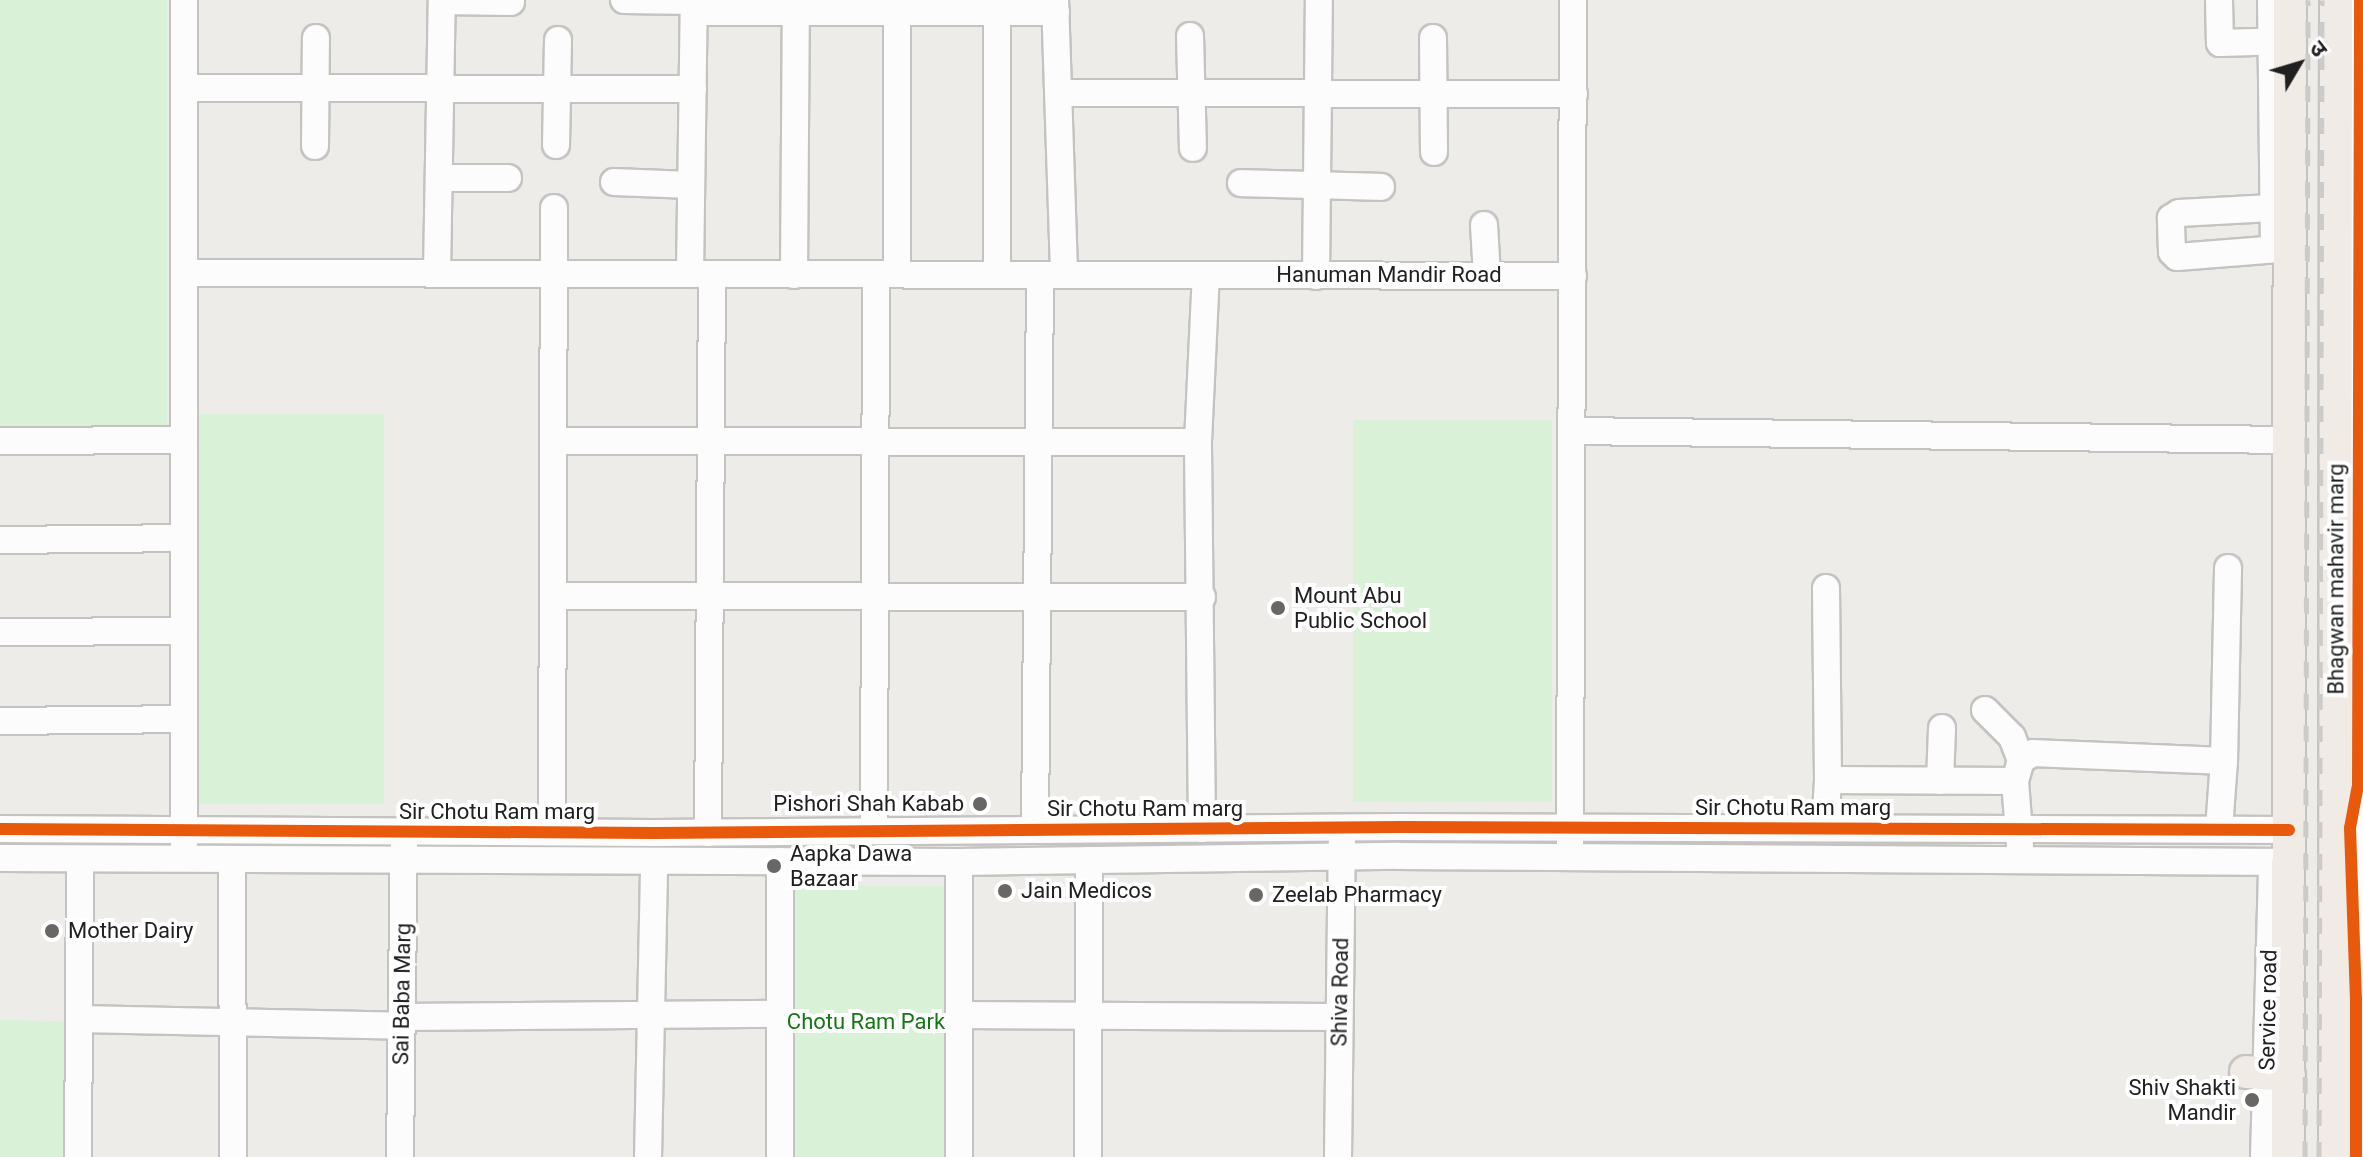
<!DOCTYPE html>
<html>
<head>
<meta charset="utf-8">
<style>
	body { margin:0 }
	#map { position:relative; width:2363px; height:1157px; overflow:hidden; background:#eeece9; font-family:Roboto,"Noto Sans Devanagari",sans-serif }
	div>[style] { position:absolute }
	.park>* { inset:0; background:#d9f2d7; transform-origin:0 0 }
	.roads { filter:drop-shadow(2px 0 #c4c3c1) drop-shadow(-2px 0 #c4c3c1) drop-shadow(0 2px #c4c3c1) drop-shadow(0 -2px #c4c3c1) }
	.minor>* { height:26px; margin:-13px; padding:0 13px; transform-origin:13px; border-radius:13px; background:#fcfcfc }
	.major>* { height:32px; margin:-16px; padding:0 16px; transform-origin:16px; border-radius:16px; background:#f1ebe6 }
	.rail>* { height:5px; margin-top:-2.5px; transform-origin:0; background:repeating-linear-gradient(90deg,#cbcbca 0 16px,transparent 0 32px) }
	.cycleway>* { height:12px; margin:-6px; padding:0 6px; transform-origin:6px; border-radius:6px; background:#e8590c }
	.dots>* { width:22px; height:22px; translate:-50% -50%; box-sizing:border-box; border:4px solid #fff; border-radius:50% }
	span { translate:-50% -50%; white-space:nowrap; text-align:center; line-height:1.15; -webkit-text-stroke:8px #fff; paint-order:stroke }
	.street-label { font-size:22px; color:#202020 }
	.poi-label { font-size:22px; color:#202020 }
	.left { translate:0 -50%; text-align:left }
	.right { translate:-100% -50%; text-align:right }
	.park-label { font-size:22px; color:#157714 }
	.north { position:absolute; left:2259px; top:24px; width:80px; height:80px; -webkit-text-stroke:6px #fff; paint-order:stroke; rotate:52deg; font-size:22px; font-weight:700; line-height:32px; text-align:center; color:#202020 }
	.north::after { content:''; display:block; margin:auto; width:28px; height:36px; background:#202020; clip-path:polygon(50% 0,100% 100%,50% 72%,0 100%) }
</style>
</head>
<body>
<div id="map">
	<div class="park">
		<i style="left:0;top:0;width:167px;height:426px"></i>
		<i style="left:193px;top:414px;width:191px;height:390px"></i>
		<i style="left:1552px;top:420px;width:382px;height:199px;rotate:90deg"></i>
		<i style="left:787px;top:886px;width:158px;height:271px"></i>
		<i style="left:0;top:1020px;width:65px;height:137px;rotate:1deg"></i>
	</div>
	<div class="roads">
		<div class="minor">
			<i style="left:184px;top:0;width:844px;rotate:90deg"></i>
			<i style="left:624px;top:0;width:70px;rotate:0.8deg"></i>
			<i style="left:1055px;top:0;width:274px;rotate:88.1deg"></i>
			<i style="left:2219px;top:0;width:43px;rotate:88.7deg"></i>
			<i style="left:2220px;top:43px;width:70px;rotate:-1.6deg"></i>
			<i style="left:2271px;top:0;width:243px;rotate:89.3deg"></i>
			<i style="left:2274px;top:243px;width:8px;rotate:50deg"></i>
			<i style="left:2279px;top:249px;width:11px;rotate:-5deg"></i>
			<i style="left:442px;top:1px;width:69px;rotate:0.8deg"></i>
			<i style="left:694px;top:12px;width:362px"></i>
			<i style="left:897px;top:12px;width:262px;rotate:90deg"></i>
			<i style="left:997px;top:12px;width:262px;rotate:90deg"></i>
			<i style="left:1190px;top:36px;width:112px;rotate:88.5deg"></i>
			<i style="left:1433px;top:38px;width:114px;rotate:89.5deg"></i>
			<i style="left:184px;top:88px;width:509px;rotate:0.11deg"></i>
			<i style="left:1058px;top:93px;width:516px;rotate:0.11deg"></i>
			<i style="left:556px;top:145px;width:105px;rotate:-88.9deg"></i>
			<i style="left:315px;top:146px;width:108px;rotate:-89.5deg"></i>
			<i style="left:441px;top:178px;width:67px"></i>
			<i style="left:614px;top:182px;width:77px;rotate:2.2deg"></i>
			<i style="left:1241px;top:183px;width:140px;rotate:1.6deg"></i>
			<i style="left:1484px;top:225px;width:50px;rotate:86.6deg"></i>
			<i style="left:2279px;top:249px;width:102px;rotate:175.5deg"></i>
			<i style="left:2177px;top:257px;width:7px;rotate:-135deg"></i>
			<i style="left:2172px;top:252px;width:34px;rotate:-92deg"></i>
			<i style="left:2171px;top:218px;width:9px;rotate:-32deg"></i>
			<i style="left:2179px;top:213px;width:111px;rotate:-3.1deg"></i>
			<i style="left:184px;top:273px;width:1389px;rotate:0.12deg"></i>
			<i style="left:437px;top:273px;width:273px;rotate:-89deg"></i>
			<i style="left:690px;top:274px;width:274px;rotate:-89.2deg"></i>
			<i style="left:794px;top:275px;width:263px;rotate:-89.6deg"></i>
			<i style="left:1316px;top:276px;width:276px;rotate:-89.4deg"></i>
			<i style="left:1572px;top:431px;width:718px;rotate:0.72deg"></i>
			<i style="left:0;top:441px;width:184px;rotate:-0.3deg"></i>
			<i style="left:553px;top:441px;width:645px;rotate:0.09deg"></i>
			<i style="left:0;top:540px;width:184px;rotate:-0.6deg"></i>
			<i style="left:1826px;top:588px;width:192px;rotate:89.4deg"></i>
			<i style="left:553px;top:596px;width:649px;rotate:0.09deg"></i>
			<i style="left:0;top:632px;width:184px;rotate:-0.3deg"></i>
			<i style="left:1985px;top:710px;width:38px;rotate:45deg"></i>
			<i style="left:2012px;top:737px;width:25px;rotate:69deg"></i>
			<i style="left:0;top:721px;width:184px;rotate:-0.6deg"></i>
			<i style="left:2224px;top:761px;width:193px;rotate:-88.8deg"></i>
			<i style="left:1940px;top:781px;width:53px;rotate:-87.8deg"></i>
			<i style="left:1825px;top:828px;width:48px;rotate:-86.4deg"></i>
			<i style="left:1828px;top:780px;width:187px;rotate:0.3deg"></i>
			<i style="left:0;top:829px;width:654px;rotate:0.35deg"></i>
			<i style="left:654px;top:833px;width:747px;rotate:-0.46deg"></i>
			<i style="left:1401px;top:827px;width:888px;rotate:0.19deg"></i>
			<i style="left:1202px;top:829px;width:387px;rotate:-90.6deg"></i>
			<i style="left:1198px;top:442px;width:167px;rotate:-87.3deg"></i>
			<i style="left:1035px;top:830px;width:555px;rotate:-89.48deg"></i>
			<i style="left:874px;top:831px;width:557px;rotate:-89.79deg"></i>
			<i style="left:552px;top:832px;width:624px;rotate:-89.82deg"></i>
			<i style="left:708px;top:833px;width:559px;rotate:-89.59deg"></i>
			<i style="left:1570px;top:844px;width:844px;rotate:-89.8deg"></i>
			<i style="left:2020px;top:846px;width:65px;rotate:-94.4deg"></i>
			<i style="left:2015px;top:781px;width:22px;rotate:-74deg"></i>
			<i style="left:2021px;top:760px;width:14px;rotate:-30deg"></i>
			<i style="left:2033px;top:753px;width:191px;rotate:2.4deg"></i>
			<i style="left:2224px;top:761px;width:68px;rotate:94.2deg"></i>
			<i style="left:0;top:858px;width:959px;rotate:0.24deg"></i>
			<i style="left:959px;top:862px;width:439px;rotate:-0.8deg"></i>
			<i style="left:1398px;top:856px;width:890px;rotate:0.39deg"></i>
			<i style="left:232px;top:860px;width:297px;rotate:89.8deg"></i>
			<i style="left:959px;top:1015px;width:380px;rotate:0.3deg"></i>
			<i style="left:402px;top:1017px;width:378px;rotate:-0.5deg"></i>
			<i style="left:79px;top:1019px;width:323px;rotate:1.2deg"></i>
			<i style="left:78px;top:1157px;width:298px;rotate:-89.6deg"></i>
			<i style="left:400px;top:1157px;width:312px;rotate:-89.3deg"></i>
			<i style="left:648px;top:1157px;width:295px;rotate:-88.8deg"></i>
			<i style="left:780px;top:1157px;width:296px;rotate:-90deg"></i>
			<i style="left:959px;top:1157px;width:295px;rotate:-90deg"></i>
			<i style="left:1088px;top:1157px;width:297px;rotate:-89.8deg"></i>
			<i style="left:1338px;top:1157px;width:318px;rotate:-89.3deg"></i>
			<i style="left:2264px;top:1157px;width:295px;rotate:-88.4deg"></i>
			<i style="left:2356px;top:1157px;width:157px;rotate:-90deg"></i>
			<i style="left:2356px;top:1000px;width:172px;rotate:-92deg"></i>
			<i style="left:2350px;top:828px;width:44px;rotate:-79.5deg"></i>
			<i style="left:2358px;top:785px;width:785px;rotate:-89.85deg"></i>
		</div>
		<div class="major">
			<i style="left:2246px;top:1072px;width:43px;rotate:4deg"></i>
			<i style="left:2288px;top:1157px;width:1157px;rotate:-89.9deg"></i>
			<i style="left:2335px;top:1157px;width:1157px;rotate:-89.95deg"></i>
		</div>
	</div>
	<div class="rail">
		<i style="left:2305px;top:1157px;width:1157px;rotate:-89.85deg"></i>
		<i style="left:2319px;top:1157px;width:1157px;rotate:-89.85deg"></i>
	</div>
	<div class="cycleway">
		<i style="left:0;top:829px;width:654px;rotate:0.35deg"></i>
		<i style="left:654px;top:833px;width:747px;rotate:-0.46deg"></i>
		<i style="left:1401px;top:827px;width:888px;rotate:0.19deg"></i>
		<i style="left:2356px;top:1157px;width:157px;rotate:-90deg"></i>
		<i style="left:2356px;top:1000px;width:172px;rotate:-92deg"></i>
		<i style="left:2350px;top:828px;width:44px;rotate:-79.5deg"></i>
		<i style="left:2358px;top:785px;width:785px;rotate:-89.85deg"></i>
	</div>
	<div class="dots">
		<i style="left:1278px;top:608px;background:#686766"></i>
		<i style="left:980px;top:804px;background:#686766"></i>
		<i style="left:774px;top:866px;background:#686766"></i>
		<i style="left:1005px;top:891px;background:#686766"></i>
		<i style="left:1256px;top:895px;background:#686766"></i>
		<i style="left:52px;top:931px;background:#686766"></i>
		<i style="left:2252px;top:1100px;background:#686766"></i>
	</div>
	<div class="street-label">
		<span style="left:1389px;top:275px">Hanuman Mandir Road</span>
		<span style="left:2336px;top:579px;rotate:-90deg">Bhagwan mahavir marg</span>
		<span style="left:1793px;top:808px">Sir Chotu Ram marg</span>
		<span style="left:1145px;top:809px">Sir Chotu Ram marg</span>
		<span style="left:497px;top:812px">Sir Chotu Ram marg</span>
		<span style="left:1340px;top:992px;rotate:-89deg">Shiva Road</span>
		<span style="left:402px;top:994px;rotate:-89deg">Sai Baba Marg</span>
		<span style="left:2268px;top:1010px;rotate:-89deg">Service road</span>
	</div>
	<div class="poi-label">
		<span class="left" style="left:1294px;top:608px">Mount Abu<br>Public School</span>
		<span class="right" style="left:964px;top:804px">Pishori Shah Kabab</span>
		<span class="left" style="left:790px;top:866px">Aapka Dawa<br>Bazaar</span>
		<span class="left" style="left:1021px;top:891px">Jain Medicos</span>
		<span class="left" style="left:1272px;top:895px">Zeelab Pharmacy</span>
		<span class="left" style="left:68px;top:931px">Mother Dairy</span>
		<span class="right" style="left:2236px;top:1100px">Shiv Shakti<br>Mandir</span>
	</div>
	<div class="park-label">
		<span style="left:866px;top:1022px">Chotu Ram Park</span>
	</div>
	<div class="north">उ</div>
</div>
</body>
</html>
